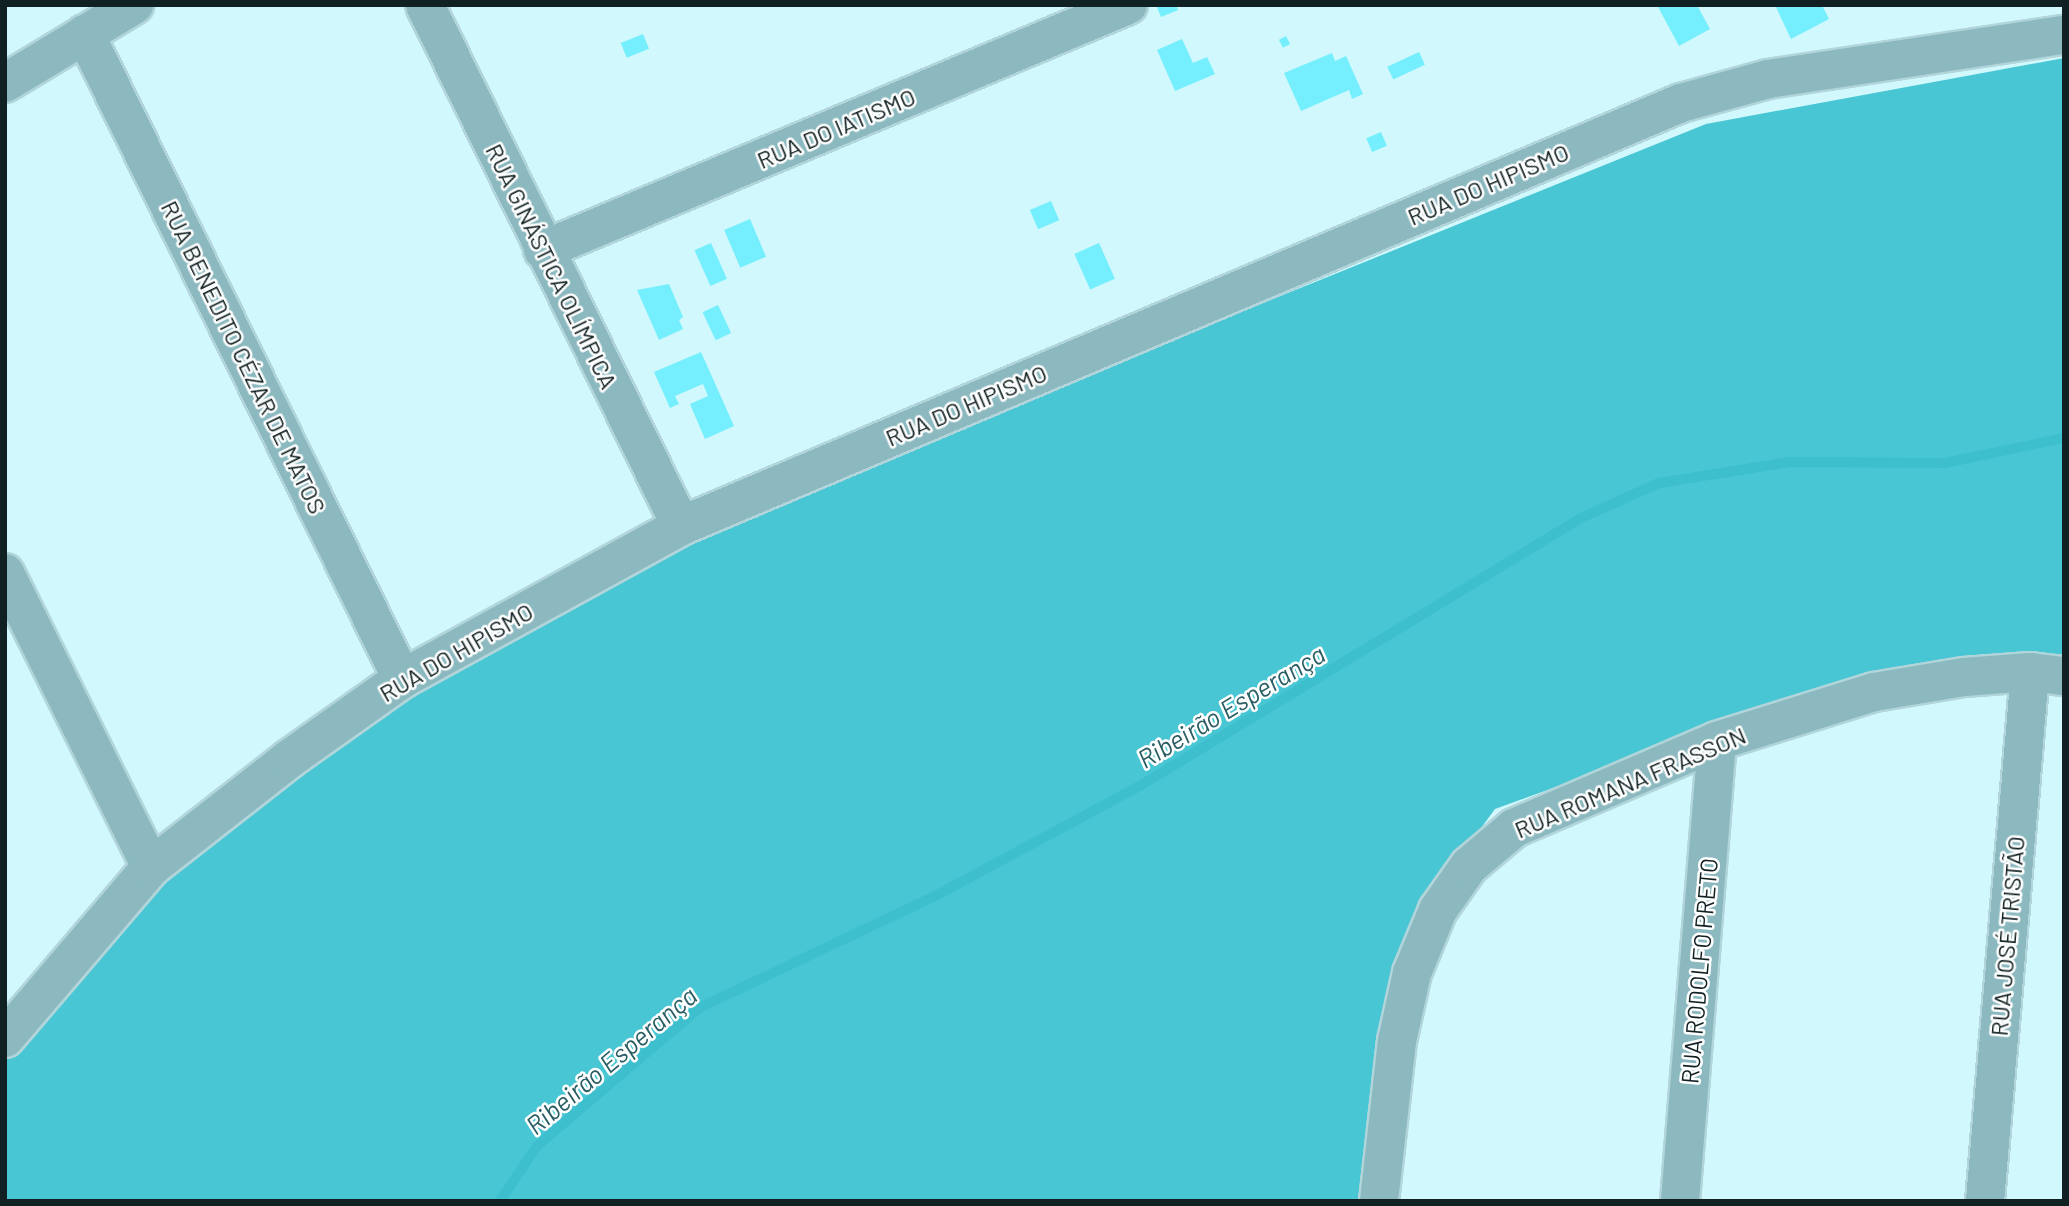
<!DOCTYPE html>
<html>
<head>
<meta charset="utf-8">
<style>
	body { margin:0 }
	#map { position:relative; width:2069px; height:1206px; overflow:hidden; background:#d0f8fd; font-family:Barlow,sans-serif }
	div>[style] { position:absolute }
	.forest>* { inset:0; background:#48c6d4 }
	.stream>* { height:10px; margin:-5px; padding:0 5px; transform-origin:5px; border-radius:5px; background:#3ebfcd }
	.building>* { inset:0; background:#75effd; transform-origin:0 0 }
	.roads { filter:drop-shadow(2px 0 #b1d5da) drop-shadow(-2px 0 #b1d5da) drop-shadow(0 2px #b1d5da) drop-shadow(0 -2px #b1d5da) }
	.minor>* { height:38px; margin:-19px; padding:0 19px; transform-origin:19px; border-radius:19px; background:#8bb9bf }
	span { translate:-50% -50%; white-space:nowrap; text-align:center; line-height:1.15; -webkit-text-stroke:5px #fff; paint-order:stroke }
	.street-label { font-size:24px; color:#112022 }
	.water-label { font-size:26px; color:#2a5e64; font-style:italic }
	.frame { position:absolute; inset:0; border:7px solid #112022; pointer-events:none }
</style>
</head>
<body>
<div id="map">
	<div class="forest">
		<i style="clip-path:polygon(2064px 58px,2064px 680px,1728px 725px,1495px 809px,1418px 914px,1365px 1201px,5px 1201px,5px 1052px,158px 884px,297px 759px,667px 544px,1706px 124px)"></i>
	</div>
	<div class="stream">
		<i style="left:500px;top:1201px;width:66px;rotate:-56.1deg"></i>
		<i style="left:537px;top:1146px;width:213px;rotate:-40.4deg"></i>
		<i style="left:699px;top:1008px;width:263px;rotate:-25.4deg"></i>
		<i style="left:937px;top:895px;width:234px;rotate:-28.3deg"></i>
		<i style="left:1143px;top:784px;width:512px;rotate:-31.27deg"></i>
		<i style="left:1581px;top:518px;width:85px;rotate:-24.2deg"></i>
		<i style="left:1659px;top:483px;width:133px;rotate:-9.1deg"></i>
		<i style="left:1790px;top:462px;width:155px;rotate:0.4deg"></i>
		<i style="left:1945px;top:463px;width:122px;rotate:-11.9deg"></i>
	</div>
	<div class="building">
		<i style="clip-path:polygon(1156px 5px,1176px 5px,1178px 10px,1161px 17px)"></i>
		<i style="clip-path:polygon(1657px 5px,1697px 5px,1710px 29px,1679px 46px)"></i>
		<i style="clip-path:polygon(1775px 5px,1822px 5px,1829px 19px,1791px 39px)"></i>
		<i style="left:643px;top:34px;width:16px;height:24px;rotate:68deg"></i>
		<i style="left:1286px;top:36px;width:9px;height:8px;rotate:63deg"></i>
		<i style="clip-path:polygon(1182px 39px,1193px 63px,1207px 57px,1215px 74px,1175px 91px,1157px 50px)"></i>
		<i style="left:1419px;top:52px;width:14px;height:35px;rotate:65deg"></i>
		<i style="clip-path:polygon(1332px 53px,1335px 61px,1346px 56px,1363px 94px,1352px 99px,1349px 90px,1301px 111px,1284px 73px)"></i>
		<i style="left:1381px;top:132px;width:15px;height:16px;rotate:67deg"></i>
		<i style="left:1051px;top:201px;width:21px;height:23px;rotate:67deg"></i>
		<i style="left:750px;top:219px;width:41px;height:28px;rotate:67deg"></i>
		<i style="left:711px;top:243px;width:39px;height:18px;rotate:66deg"></i>
		<i style="left:1099px;top:243px;width:39px;height:27px;rotate:66deg"></i>
		<i style="clip-path:polygon(669px 284px,683px 317px,679px 320px,683px 329px,659px 340px,637px 290px)"></i>
		<i style="left:718px;top:305px;width:31px;height:17px;rotate:65deg"></i>
		<i style="clip-path:polygon(701px 352px,734px 426px,705px 439px,690px 404px,708px 396px,703px 384px,675px 396px,679px 404px,670px 408px,654px 372px)"></i>
	</div>
	<div class="roads">
		<div class="minor">
			<i style="left:425px;top:5px;width:580px;rotate:63.83deg"></i>
			<i style="left:85px;top:34px;width:719px;rotate:63.83deg"></i>
			<i style="left:5px;top:83px;width:151px;rotate:-31.2deg"></i>
			<i style="left:543px;top:250px;width:634px;rotate:-22.72deg"></i>
			<i style="left:5px;top:573px;width:328px;rotate:63.6deg"></i>
			<i style="left:5px;top:1038px;width:225px;rotate:-49.5deg"></i>
			<i style="left:151px;top:867px;width:175px;rotate:-38deg"></i>
			<i style="left:289px;top:759px;width:138px;rotate:-35.3deg"></i>
			<i style="left:402px;top:679px;width:318px;rotate:-28.7deg"></i>
			<i style="left:681px;top:526px;width:1086px;rotate:-22.93deg"></i>
			<i style="left:1681px;top:103px;width:90px;rotate:-15.4deg"></i>
			<i style="left:1768px;top:79px;width:299px;rotate:-8.5deg"></i>
			<i style="left:1379px;top:1201px;width:161px;rotate:-83.6deg"></i>
			<i style="left:1397px;top:1041px;width:70px;rotate:-77.6deg"></i>
			<i style="left:1412px;top:973px;width:68px;rotate:-67.6deg"></i>
			<i style="left:1438px;top:910px;width:54px;rotate:-54.8deg"></i>
			<i style="left:1469px;top:866px;width:59px;rotate:-40.2deg"></i>
			<i style="left:1514px;top:828px;width:221px;rotate:-23.2deg"></i>
			<i style="left:1717px;top:741px;width:164px;rotate:-17.3deg"></i>
			<i style="left:1874px;top:692px;width:91px;rotate:-9.5deg"></i>
			<i style="left:1964px;top:677px;width:66px;rotate:-4.3deg"></i>
			<i style="left:2030px;top:672px;width:34px;rotate:7deg"></i>
			<i style="left:1680px;top:1201px;width:461px;rotate:-85.4deg"></i>
			<i style="left:1985px;top:1201px;width:531px;rotate:-85.14deg"></i>
		</div>
	</div>
	<div class="street-label">
		<span style="left:836px;top:128px;rotate:-23deg">RUA DO IATISMO</span>
		<span style="left:1488px;top:184px;rotate:-23deg">RUA DO HIPISMO</span>
		<span style="left:552px;top:266px;rotate:64deg">RUA GINÁSTICA OLÍMPICA</span>
		<span style="left:244px;top:357px;rotate:64deg">RUA BENEDITO CÉZAR DE MATOS</span>
		<span style="left:966px;top:405px;rotate:-23deg">RUA DO HIPISMO</span>
		<span style="left:456px;top:652px;rotate:-30deg">RUA DO HIPISMO</span>
		<span style="left:1630px;top:782px;rotate:-23deg">RUA ROMANA FRASSON</span>
		<span style="left:2007px;top:936px;rotate:-85deg">RUA JOSÉ TRISTÃO</span>
		<span style="left:1699px;top:971px;rotate:-85deg">RUA RODOLFO PRETO</span>
	</div>
	<div class="water-label">
		<span style="left:1231px;top:706px;rotate:-31deg">Ribeirão Esperança</span>
		<span style="left:611px;top:1060px;rotate:-40deg">Ribeirão Esperança</span>
	</div>
	<div class="frame"></div>
</div>
</body>
</html>
